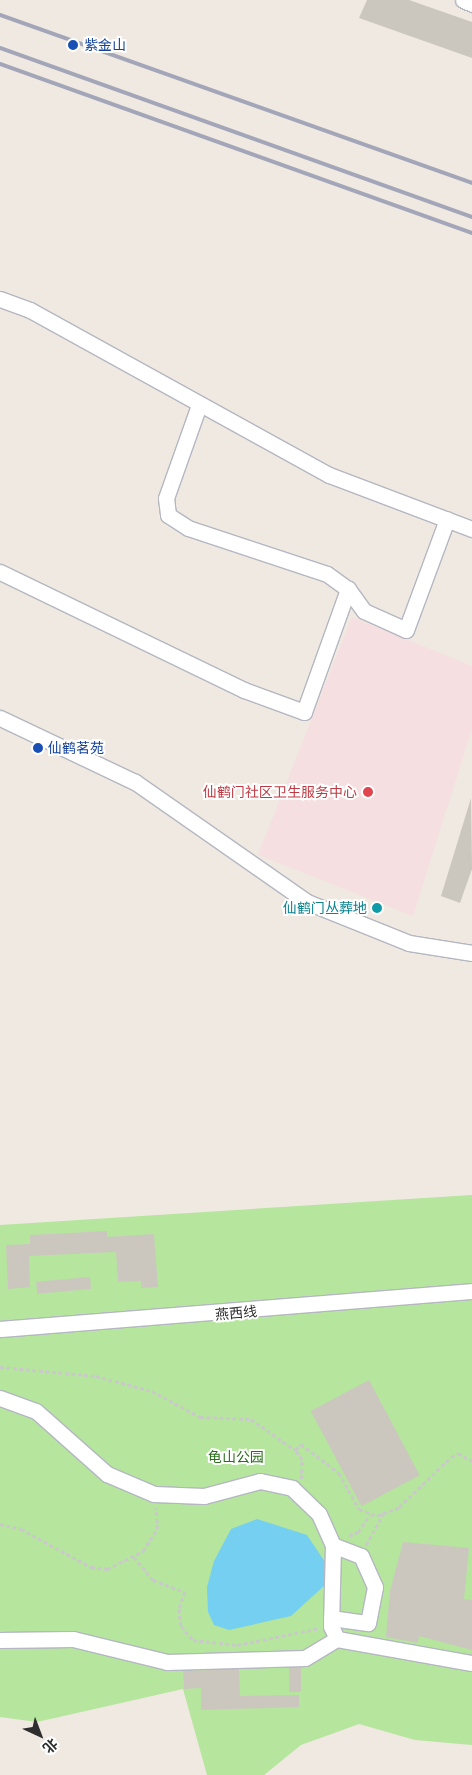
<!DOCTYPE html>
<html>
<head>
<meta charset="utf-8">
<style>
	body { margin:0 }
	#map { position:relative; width:472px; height:1775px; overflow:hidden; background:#efe9e1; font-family:"Titillium Web","Noto Sans SC",sans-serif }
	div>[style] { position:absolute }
	.medical>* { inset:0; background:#f5dfe0 }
	.green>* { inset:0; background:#b6e59e }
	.water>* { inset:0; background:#75cff0 }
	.building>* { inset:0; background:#cbc7bf; transform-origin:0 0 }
	.path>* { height:2.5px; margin-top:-1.25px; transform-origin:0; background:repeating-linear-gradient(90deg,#c9c9c9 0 4px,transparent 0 6.5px) }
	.roads { filter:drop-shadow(1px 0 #b4b7c1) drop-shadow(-1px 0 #b4b7c1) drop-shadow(0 1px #b4b7c1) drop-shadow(0 -1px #b4b7c1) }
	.minor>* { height:15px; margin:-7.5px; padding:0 7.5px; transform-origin:7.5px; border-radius:7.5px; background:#fff }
	.rail>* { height:4px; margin:-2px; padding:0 2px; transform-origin:2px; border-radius:2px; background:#a3a6b8 }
	.dots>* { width:14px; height:14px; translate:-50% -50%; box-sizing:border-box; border:2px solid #fff; border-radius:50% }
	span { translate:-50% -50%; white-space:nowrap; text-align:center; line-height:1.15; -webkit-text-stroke:4px #fff; paint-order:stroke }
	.transit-label { font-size:14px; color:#164399 }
	.left { translate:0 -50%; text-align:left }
	.health-label { font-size:14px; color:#be3a42 }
	.right { translate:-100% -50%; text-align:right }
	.culture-label { font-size:14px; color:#0d838f }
	.street-label { font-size:14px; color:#2e2e2e }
	.park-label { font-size:14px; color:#2c6e1b }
	.north { position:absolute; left:15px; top:1710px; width:50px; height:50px; -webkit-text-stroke:4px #fff; paint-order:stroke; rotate:137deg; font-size:14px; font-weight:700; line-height:20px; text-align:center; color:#2e2e2e }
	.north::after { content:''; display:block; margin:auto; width:18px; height:22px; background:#2e2e2e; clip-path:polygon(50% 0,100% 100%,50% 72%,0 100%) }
</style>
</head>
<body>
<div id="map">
	<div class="medical">
		<i style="clip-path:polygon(352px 617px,472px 666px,472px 729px,413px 916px,258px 855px)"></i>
	</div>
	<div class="green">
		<i style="clip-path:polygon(472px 1195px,472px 1745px,415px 1740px,359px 1724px,301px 1745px,264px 1775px,207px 1775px,183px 1689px,37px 1722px,0 1717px,0 1225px)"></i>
	</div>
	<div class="water">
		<i style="clip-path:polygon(257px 1519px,307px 1535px,327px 1565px,325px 1585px,291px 1616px,229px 1630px,214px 1625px,208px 1612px,207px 1587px,214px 1561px,231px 1529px)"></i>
	</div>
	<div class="building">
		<i style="clip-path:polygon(367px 0,409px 0,472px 22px,472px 58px,359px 18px)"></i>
		<i style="clip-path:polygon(471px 798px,472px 869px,460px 903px,441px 896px)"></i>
		<i style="clip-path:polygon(107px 1231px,107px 1237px,154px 1234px,158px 1287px,141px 1288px,141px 1281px,118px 1282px,116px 1252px,29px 1256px,30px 1287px,8px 1289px,6px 1245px,30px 1244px,30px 1235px)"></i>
		<i style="left:90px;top:1277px;width:12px;height:54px;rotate:85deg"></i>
		<i style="left:369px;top:1380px;width:108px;height:66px;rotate:62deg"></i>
		<i style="clip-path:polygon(403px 1542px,469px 1548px,464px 1599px,472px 1600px,472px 1650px,419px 1636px,418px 1643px,386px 1637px,390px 1591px)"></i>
		<i style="left:289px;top:1668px;width:12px;height:24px"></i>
		<i style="clip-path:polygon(239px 1669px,240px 1696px,299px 1695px,299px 1707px,201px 1710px,201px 1688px,184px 1689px,183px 1671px)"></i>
	</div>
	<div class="path">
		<i style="left:0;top:1367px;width:96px;rotate:5.4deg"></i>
		<i style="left:96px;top:1376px;width:58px;rotate:15deg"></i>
		<i style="left:152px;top:1391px;width:55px;rotate:28.4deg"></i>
		<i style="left:200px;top:1417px;width:51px;rotate:2.2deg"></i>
		<i style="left:251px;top:1419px;width:54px;rotate:35.2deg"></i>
		<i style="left:301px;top:1479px;width:19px;rotate:-87deg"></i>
		<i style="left:302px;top:1460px;width:12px;rotate:-125deg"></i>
		<i style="left:295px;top:1450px;width:8px;rotate:-45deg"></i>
		<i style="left:301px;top:1444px;width:48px;rotate:37.3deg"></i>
		<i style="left:339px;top:1473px;width:41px;rotate:60.9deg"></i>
		<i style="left:359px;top:1509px;width:19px;rotate:21deg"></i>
		<i style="left:377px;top:1516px;width:24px;rotate:-22deg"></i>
		<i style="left:399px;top:1507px;width:72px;rotate:-43.9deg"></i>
		<i style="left:451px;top:1457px;width:8px;rotate:-30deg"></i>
		<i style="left:458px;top:1453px;width:16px;rotate:30deg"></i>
		<i style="left:0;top:1524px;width:22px;rotate:13deg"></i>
		<i style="left:21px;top:1529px;width:80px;rotate:28.5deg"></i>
		<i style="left:91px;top:1567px;width:16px;rotate:7deg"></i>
		<i style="left:107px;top:1569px;width:40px;rotate:-26.6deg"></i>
		<i style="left:143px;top:1551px;width:26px;rotate:-58deg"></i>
		<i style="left:157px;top:1529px;width:21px;rotate:-93deg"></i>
		<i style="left:349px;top:1536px;width:10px;rotate:-24deg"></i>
		<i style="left:358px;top:1532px;width:21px;rotate:-55deg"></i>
		<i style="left:366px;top:1545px;width:35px;rotate:-61deg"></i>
		<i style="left:134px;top:1557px;width:30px;rotate:50deg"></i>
		<i style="left:153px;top:1580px;width:34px;rotate:21deg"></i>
		<i style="left:185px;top:1592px;width:18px;rotate:109deg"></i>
		<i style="left:179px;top:1609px;width:17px;rotate:83deg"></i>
		<i style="left:181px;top:1626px;width:18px;rotate:49deg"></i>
		<i style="left:193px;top:1640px;width:44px;rotate:6.5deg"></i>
		<i style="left:237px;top:1645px;width:85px;rotate:-11.6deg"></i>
	</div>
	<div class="roads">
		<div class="minor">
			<i style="left:463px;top:0;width:10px;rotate:24deg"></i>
			<i style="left:0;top:299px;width:32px;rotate:20deg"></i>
			<i style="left:30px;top:310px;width:342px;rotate:28.9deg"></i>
			<i style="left:329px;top:475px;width:153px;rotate:20.7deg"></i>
			<i style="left:199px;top:405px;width:99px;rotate:109.5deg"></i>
			<i style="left:166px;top:498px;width:17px;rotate:83deg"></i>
			<i style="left:168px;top:515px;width:24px;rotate:33deg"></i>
			<i style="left:188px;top:528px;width:146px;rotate:18.3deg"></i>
			<i style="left:327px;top:574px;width:26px;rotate:36deg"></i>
			<i style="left:348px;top:589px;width:27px;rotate:54deg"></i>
			<i style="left:364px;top:611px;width:46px;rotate:24.3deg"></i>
			<i style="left:406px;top:630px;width:118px;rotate:-69.7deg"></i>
			<i style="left:0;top:572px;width:271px;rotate:25.8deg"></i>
			<i style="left:244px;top:690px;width:64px;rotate:20.1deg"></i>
			<i style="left:304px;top:712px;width:131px;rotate:-70.3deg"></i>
			<i style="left:0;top:718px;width:149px;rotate:25.4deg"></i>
			<i style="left:135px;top:782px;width:210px;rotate:34.9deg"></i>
			<i style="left:307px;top:902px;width:110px;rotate:21.9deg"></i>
			<i style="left:409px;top:943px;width:64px;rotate:9deg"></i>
			<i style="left:0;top:1329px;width:474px;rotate:-4.6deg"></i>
			<i style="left:0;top:1398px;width:38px;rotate:20deg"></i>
			<i style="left:36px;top:1411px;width:95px;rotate:41.6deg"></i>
			<i style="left:107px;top:1474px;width:51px;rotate:23.1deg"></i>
			<i style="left:154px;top:1494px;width:50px;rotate:2.3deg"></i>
			<i style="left:204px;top:1496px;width:58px;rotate:-15deg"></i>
			<i style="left:260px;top:1481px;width:33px;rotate:12deg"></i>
			<i style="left:292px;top:1488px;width:37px;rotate:44deg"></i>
			<i style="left:319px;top:1514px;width:34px;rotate:66deg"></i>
			<i style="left:333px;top:1545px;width:81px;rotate:91.4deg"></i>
			<i style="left:331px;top:1626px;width:14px;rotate:65deg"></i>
			<i style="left:331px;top:1618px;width:37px;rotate:8deg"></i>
			<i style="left:368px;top:1623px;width:37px;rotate:-79deg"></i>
			<i style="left:375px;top:1587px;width:34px;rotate:-114deg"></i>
			<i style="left:361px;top:1556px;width:30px;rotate:-159deg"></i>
			<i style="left:0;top:1640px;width:73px;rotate:-0.8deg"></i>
			<i style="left:73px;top:1639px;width:97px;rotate:13.7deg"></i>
			<i style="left:167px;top:1662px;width:138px;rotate:-1.7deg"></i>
			<i style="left:305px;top:1658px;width:37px;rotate:-31deg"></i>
			<i style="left:337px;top:1639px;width:137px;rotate:10.1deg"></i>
		</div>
	</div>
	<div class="rail">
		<i style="left:0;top:15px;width:501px;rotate:19.59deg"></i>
		<i style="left:0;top:48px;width:501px;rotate:19.7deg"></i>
		<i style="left:0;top:64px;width:501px;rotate:19.7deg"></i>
	</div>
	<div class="dots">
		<i style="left:73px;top:45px;background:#1a4fb4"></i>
		<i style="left:38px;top:748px;background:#1a4fb4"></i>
		<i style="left:368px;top:792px;background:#e0444e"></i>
		<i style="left:377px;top:908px;background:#0f9aa8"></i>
	</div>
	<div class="transit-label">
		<span class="left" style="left:84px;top:45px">紫金山</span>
		<span class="left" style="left:48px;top:748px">仙鹤茗苑</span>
	</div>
	<div class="health-label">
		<span class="right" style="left:357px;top:792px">仙鹤门社区卫生服务中心</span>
	</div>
	<div class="culture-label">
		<span class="right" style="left:367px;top:908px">仙鹤门丛葬地</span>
	</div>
	<div class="street-label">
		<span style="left:236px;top:1313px;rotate:-5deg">燕西线</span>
	</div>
	<div class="park-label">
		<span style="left:236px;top:1457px">龟山公园</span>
	</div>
	<div class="north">北</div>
</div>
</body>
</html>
